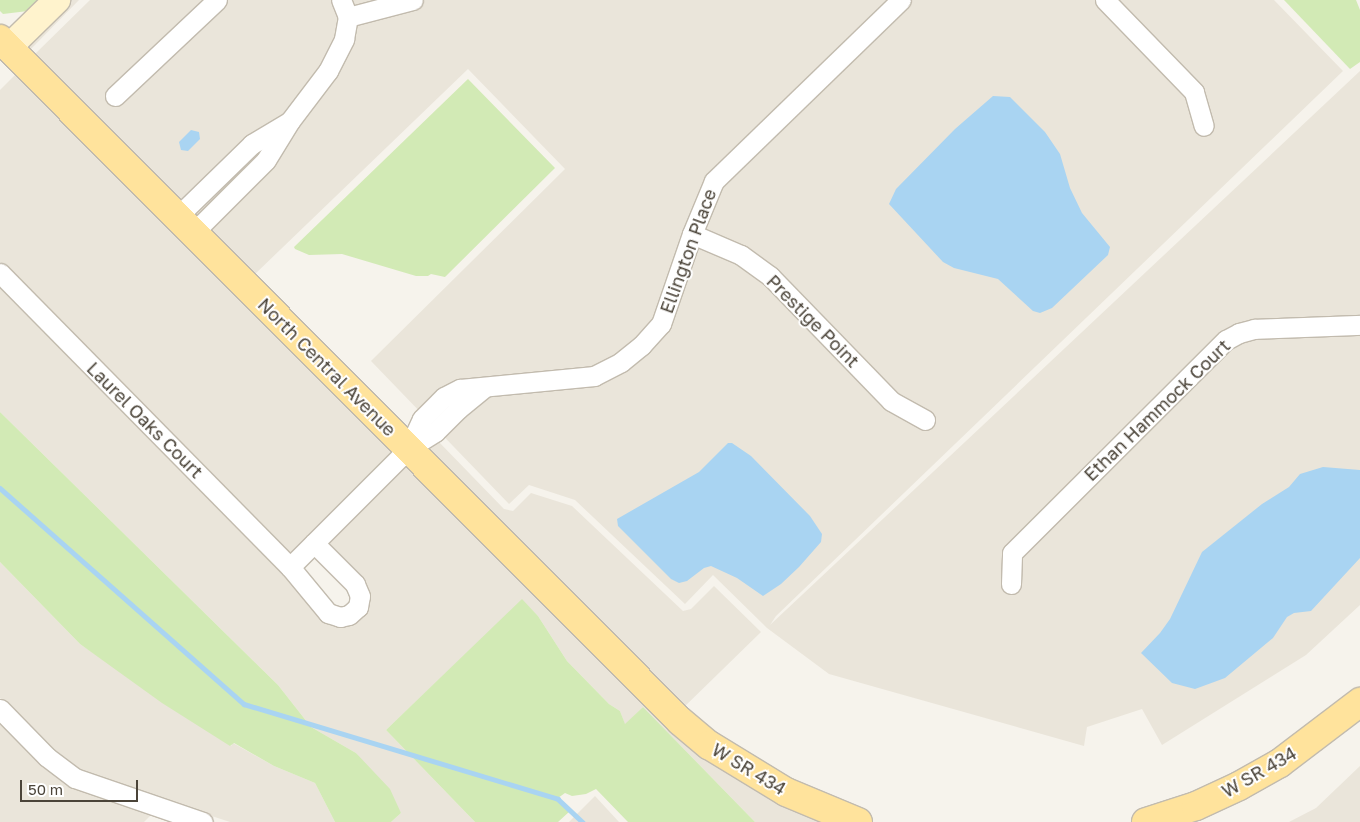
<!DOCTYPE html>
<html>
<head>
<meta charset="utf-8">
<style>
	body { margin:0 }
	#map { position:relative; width:1360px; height:822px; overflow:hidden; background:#f6f3ec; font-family:"Golos Text",sans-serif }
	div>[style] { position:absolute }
	.residential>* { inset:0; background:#eae5da }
	.green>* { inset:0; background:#d2eab5 }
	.water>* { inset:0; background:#a9d4f2 }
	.stream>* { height:4.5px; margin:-2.25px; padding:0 2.25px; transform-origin:2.25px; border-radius:2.25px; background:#a9d4f2 }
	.roads { filter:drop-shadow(1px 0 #c2bbae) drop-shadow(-1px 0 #c2bbae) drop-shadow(0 1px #c2bbae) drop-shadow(0 -1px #c2bbae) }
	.street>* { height:19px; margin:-9.5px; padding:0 9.5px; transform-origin:9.5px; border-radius:9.5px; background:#fff }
	.secondary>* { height:26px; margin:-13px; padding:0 13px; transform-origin:13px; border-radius:13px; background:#fff3cd }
	.primary>* { height:28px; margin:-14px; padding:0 14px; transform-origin:14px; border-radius:14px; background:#ffe39c }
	span { translate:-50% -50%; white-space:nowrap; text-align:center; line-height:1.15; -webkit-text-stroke:4px #fff; paint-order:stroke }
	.street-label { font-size:18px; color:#4b4439 }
	.scale { position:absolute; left:20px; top:780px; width:118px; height:22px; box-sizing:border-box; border:2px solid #4b4439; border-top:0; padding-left:6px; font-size:15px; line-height:18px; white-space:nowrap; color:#4b4439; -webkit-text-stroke:4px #fff; paint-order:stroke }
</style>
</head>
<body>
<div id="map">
	<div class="residential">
		<i style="clip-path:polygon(70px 0,79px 0,28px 52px,21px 49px)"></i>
		<i style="clip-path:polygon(90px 0,1274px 0,1343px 71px,776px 616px,770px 625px,1360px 71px,1360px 605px,1306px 655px,1162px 745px,1142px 709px,1087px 727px,1084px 746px,829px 674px,767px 628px,713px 575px,685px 604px,575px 500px,529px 485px,509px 504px,371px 361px,565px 169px,468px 69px,254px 275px,158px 180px,35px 54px)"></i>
		<i style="clip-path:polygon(20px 70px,396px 448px,289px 555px,0 262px,0 90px)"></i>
		<i style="clip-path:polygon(0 284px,284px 572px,322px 618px,364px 613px,326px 544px,409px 461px,647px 703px,834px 822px,755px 822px,643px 707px,625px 725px,620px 711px,609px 704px,567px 661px,538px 616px,522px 600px,386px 730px,475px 822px,391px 822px,401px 813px,356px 753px,311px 727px,278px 685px,0 412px)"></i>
		<i style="clip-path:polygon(438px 441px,504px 509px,513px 511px,531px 493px,572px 506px,683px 611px,691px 609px,714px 586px,761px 632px,680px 711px,422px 451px)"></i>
		<i style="clip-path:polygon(0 562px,80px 644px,231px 746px,233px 743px,274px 766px,315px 783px,335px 822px,230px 822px,172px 803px,168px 799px,165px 801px,78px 770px,53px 751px,0 698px)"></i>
		<i style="clip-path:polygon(0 720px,42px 763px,152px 814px,144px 822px,0 822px)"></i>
		<i style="clip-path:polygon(1360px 766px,1360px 822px,1289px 822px,1316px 808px)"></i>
		<i style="clip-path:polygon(595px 796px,619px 822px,569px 822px)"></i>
	</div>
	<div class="green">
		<i style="clip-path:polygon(0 0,39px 0,28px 11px,3px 14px,0 11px)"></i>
		<i style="clip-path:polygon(1284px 0,1356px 0,1360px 10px,1360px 62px,1350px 69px)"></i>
		<i style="clip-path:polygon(468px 79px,555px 168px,445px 277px,431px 274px,428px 276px,416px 276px,342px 254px,309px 255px,295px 249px,294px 247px)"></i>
		<i style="clip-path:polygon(0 412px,278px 685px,311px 727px,356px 753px,390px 789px,401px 813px,391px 822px,335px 822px,315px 783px,274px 766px,234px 743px,230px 746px,162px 703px,80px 644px,0 562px)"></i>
		<i style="clip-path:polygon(522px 599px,538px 616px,567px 661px,609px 704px,620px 711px,625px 724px,643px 707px,755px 822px,628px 822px,596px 789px,586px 794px,572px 796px,565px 793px,558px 798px,570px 811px,558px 822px,475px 822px,386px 730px)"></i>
	</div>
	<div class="water">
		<i style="clip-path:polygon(993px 96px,1010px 97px,1045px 132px,1060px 154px,1070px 188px,1082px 213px,1110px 247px,1108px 255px,1052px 308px,1040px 313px,1033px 311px,998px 279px,954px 268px,943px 262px,889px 204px,896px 189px,955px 129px)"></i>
		<i style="clip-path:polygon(191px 130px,199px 132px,200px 139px,188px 151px,181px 150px,179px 142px)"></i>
		<i style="clip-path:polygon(728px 443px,732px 443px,751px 456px,810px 516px,822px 534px,821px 542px,799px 567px,781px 584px,763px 596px,737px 578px,711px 566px,704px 568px,687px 581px,679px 583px,671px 579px,618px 526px,617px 519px,699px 472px)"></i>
		<i style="clip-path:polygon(1323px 467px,1360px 470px,1360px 558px,1311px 611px,1294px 613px,1287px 617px,1273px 638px,1225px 678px,1195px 689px,1172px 683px,1141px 653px,1160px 633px,1170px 619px,1202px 552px,1262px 504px,1289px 487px,1300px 474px)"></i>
	</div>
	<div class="stream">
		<i style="left:0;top:488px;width:326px;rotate:41.5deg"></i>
		<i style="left:244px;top:704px;width:328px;rotate:16.8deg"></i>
		<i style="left:558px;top:799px;width:34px;rotate:43deg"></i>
	</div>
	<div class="roads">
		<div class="street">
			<i style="left:1105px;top:0;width:128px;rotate:45.9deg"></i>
			<i style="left:1194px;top:92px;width:35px;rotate:74deg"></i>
			<i style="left:348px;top:17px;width:67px;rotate:-14.7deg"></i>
			<i style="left:115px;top:96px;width:140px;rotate:-43.3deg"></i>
			<i style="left:177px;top:217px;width:105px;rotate:-44.2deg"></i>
			<i style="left:252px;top:144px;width:41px;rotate:-31deg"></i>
			<i style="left:193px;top:233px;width:103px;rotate:-45deg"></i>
			<i style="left:266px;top:160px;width:46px;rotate:-58.4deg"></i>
			<i style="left:290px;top:121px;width:63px;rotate:-52.8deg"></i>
			<i style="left:328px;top:71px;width:36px;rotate:-63deg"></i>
			<i style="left:344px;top:39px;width:22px;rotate:-80deg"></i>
			<i style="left:348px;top:17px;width:18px;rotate:-112deg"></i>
			<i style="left:692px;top:234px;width:53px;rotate:23.2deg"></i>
			<i style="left:741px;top:255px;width:36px;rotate:36deg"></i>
			<i style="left:770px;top:276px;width:174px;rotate:45.9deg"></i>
			<i style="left:891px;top:401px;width:39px;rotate:29deg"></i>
			<i style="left:0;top:273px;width:413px;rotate:45.4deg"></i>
			<i style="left:290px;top:567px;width:60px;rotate:50.4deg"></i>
			<i style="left:328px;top:613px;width:13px;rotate:18deg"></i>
			<i style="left:340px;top:617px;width:9px;rotate:-13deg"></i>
			<i style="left:349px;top:615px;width:12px;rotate:-42deg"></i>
			<i style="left:358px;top:607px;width:11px;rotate:-80deg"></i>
			<i style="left:360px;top:596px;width:13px;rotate:-113deg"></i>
			<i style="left:355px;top:584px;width:58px;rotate:-135deg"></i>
			<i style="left:408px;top:449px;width:33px;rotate:-65deg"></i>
			<i style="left:422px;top:419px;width:31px;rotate:-45deg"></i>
			<i style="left:444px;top:397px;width:18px;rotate:-27deg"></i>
			<i style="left:460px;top:389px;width:135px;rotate:-5.5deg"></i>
			<i style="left:594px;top:376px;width:30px;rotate:-27deg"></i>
			<i style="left:621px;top:362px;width:26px;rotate:-39deg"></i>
			<i style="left:641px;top:346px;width:30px;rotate:-48deg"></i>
			<i style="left:661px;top:324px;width:95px;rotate:-71deg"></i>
			<i style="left:692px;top:234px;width:57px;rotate:-67.5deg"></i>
			<i style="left:714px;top:181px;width:260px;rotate:-44.1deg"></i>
			<i style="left:290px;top:567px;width:167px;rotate:-45deg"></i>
			<i style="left:408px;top:449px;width:32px;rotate:-32deg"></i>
			<i style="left:435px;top:432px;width:33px;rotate:-45deg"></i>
			<i style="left:458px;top:409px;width:33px;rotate:-39deg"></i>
			<i style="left:1011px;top:584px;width:31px;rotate:-88deg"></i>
			<i style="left:1012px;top:553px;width:302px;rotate:-44.9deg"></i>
			<i style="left:1226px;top:340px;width:15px;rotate:-28deg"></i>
			<i style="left:1239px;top:333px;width:16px;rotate:-15deg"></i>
			<i style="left:1254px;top:329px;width:106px;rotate:-2.2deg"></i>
			<i style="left:0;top:709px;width:67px;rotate:45.6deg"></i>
			<i style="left:47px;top:757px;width:35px;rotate:37deg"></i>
			<i style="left:75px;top:778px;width:135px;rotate:19deg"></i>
		</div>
		<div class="secondary">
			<i style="left:8px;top:48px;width:69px;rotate:-44.4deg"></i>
		</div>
		<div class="primary">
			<i style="left:0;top:39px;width:963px;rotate:45.08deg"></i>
			<i style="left:680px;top:721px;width:38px;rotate:40deg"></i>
			<i style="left:709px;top:745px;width:90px;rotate:31.4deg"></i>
			<i style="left:786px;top:792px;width:78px;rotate:22.6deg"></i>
			<i style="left:1146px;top:822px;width:52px;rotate:-17.7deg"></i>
			<i style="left:1196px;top:806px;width:47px;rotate:-24.9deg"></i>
			<i style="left:1239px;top:786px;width:47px;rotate:-29.3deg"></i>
			<i style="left:1280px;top:763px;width:101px;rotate:-37.3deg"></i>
		</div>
	</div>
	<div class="street-label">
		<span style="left:688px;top:251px;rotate:-70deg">Ellington Place</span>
		<span style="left:813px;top:321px;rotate:45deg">Prestige Point</span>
		<span style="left:327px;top:367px;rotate:45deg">North Central Avenue</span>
		<span style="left:1157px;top:410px;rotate:-44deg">Ethan Hammock Court</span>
		<span style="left:145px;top:420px;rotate:45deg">Laurel Oaks Court</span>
		<span style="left:749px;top:769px;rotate:31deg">W SR 434</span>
		<span style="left:1259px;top:772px;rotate:-30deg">W SR 434</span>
	</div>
	<div class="scale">50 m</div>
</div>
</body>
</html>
